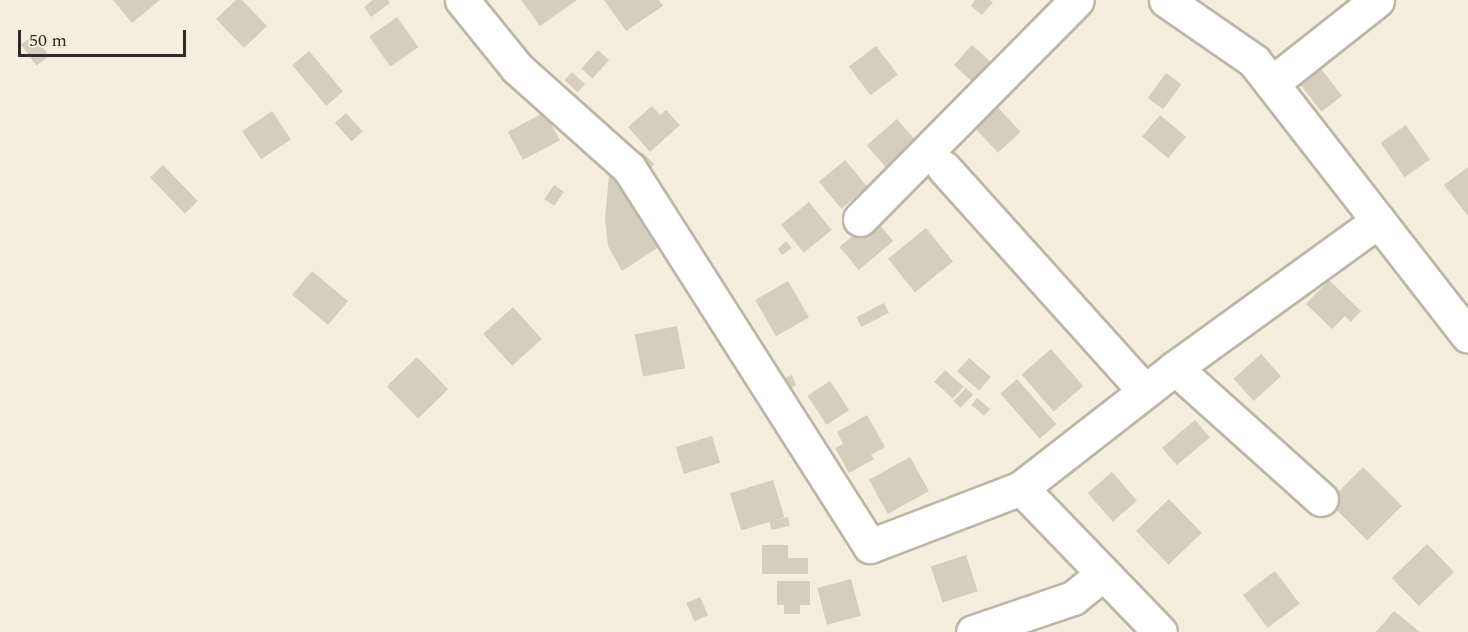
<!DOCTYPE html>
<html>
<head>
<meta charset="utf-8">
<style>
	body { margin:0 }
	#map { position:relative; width:1468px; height:632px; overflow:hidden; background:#f3eedd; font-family:Spectral,serif }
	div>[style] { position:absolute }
	.building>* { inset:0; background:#d4cebe; transform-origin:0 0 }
	.roads { filter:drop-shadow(2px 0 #bbb6a6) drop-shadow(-2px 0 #bbb6a6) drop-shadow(0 2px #bbb6a6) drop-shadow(0 -2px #bbb6a6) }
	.minor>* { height:33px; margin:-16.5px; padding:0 16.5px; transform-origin:16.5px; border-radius:16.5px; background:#fff }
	span { translate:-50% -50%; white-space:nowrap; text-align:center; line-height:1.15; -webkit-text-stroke:4.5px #f3eedd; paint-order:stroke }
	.scale { position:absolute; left:18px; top:30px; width:168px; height:27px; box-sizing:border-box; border:3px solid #2f2d27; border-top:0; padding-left:8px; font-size:18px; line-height:21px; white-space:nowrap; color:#2f2d27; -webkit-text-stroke:4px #f3eedd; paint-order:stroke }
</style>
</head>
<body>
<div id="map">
	<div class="building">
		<i style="clip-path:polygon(113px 0,160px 0,132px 23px)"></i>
		<i style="clip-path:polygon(236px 0,242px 0,267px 26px,244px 48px,216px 19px)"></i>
		<i style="clip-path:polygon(373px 0,388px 0,390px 3px,371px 17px,364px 7px)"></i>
		<i style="clip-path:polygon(521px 0,577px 0,540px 26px)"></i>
		<i style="clip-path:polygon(604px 0,659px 0,663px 6px,626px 31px)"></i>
		<i style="clip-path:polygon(975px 0,990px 0,993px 2px,982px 15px,971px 6px)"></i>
		<i style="left:397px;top:17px;width:37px;height:34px;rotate:55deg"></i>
		<i style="left:34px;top:35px;width:26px;height:16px;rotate:54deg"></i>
		<i style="left:972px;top:45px;width:27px;height:27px;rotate:42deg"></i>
		<i style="left:876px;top:46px;width:36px;height:34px;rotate:53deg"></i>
		<i style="left:598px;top:50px;width:15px;height:25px;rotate:42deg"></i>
		<i style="left:309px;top:51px;width:53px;height:22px;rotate:50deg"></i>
		<i style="left:1318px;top:65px;width:39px;height:26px;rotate:52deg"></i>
		<i style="left:572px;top:72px;width:18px;height:11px;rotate:43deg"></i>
		<i style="left:1166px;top:73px;width:19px;height:31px;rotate:36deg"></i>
		<i style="left:992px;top:101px;width:42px;height:31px;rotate:47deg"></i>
		<i style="clip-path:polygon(652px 106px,660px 115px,666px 110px,680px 125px,650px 152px,628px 127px)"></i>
		<i style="left:272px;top:111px;width:34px;height:36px;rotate:56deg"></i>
		<i style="left:545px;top:112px;width:32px;height:42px;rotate:62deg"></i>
		<i style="left:346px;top:113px;width:25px;height:15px;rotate:48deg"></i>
		<i style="left:1160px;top:115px;width:34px;height:28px;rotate:40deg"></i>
		<i style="left:897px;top:119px;width:30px;height:40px;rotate:49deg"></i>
		<i style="left:1406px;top:125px;width:42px;height:31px;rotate:55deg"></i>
		<i style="left:643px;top:153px;width:16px;height:15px;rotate:45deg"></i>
		<i style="left:845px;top:160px;width:35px;height:34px;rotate:50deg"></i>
		<i style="left:163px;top:165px;width:50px;height:18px;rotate:46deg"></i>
		<i style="clip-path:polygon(1468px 167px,1468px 216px,1444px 185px)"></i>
		<i style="clip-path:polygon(624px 169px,668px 241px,622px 271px,608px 246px,605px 220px,609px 174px)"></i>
		<i style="left:554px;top:185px;width:12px;height:17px;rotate:35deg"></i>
		<i style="left:809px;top:202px;width:36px;height:36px;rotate:51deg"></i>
		<i style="left:874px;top:218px;width:30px;height:45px;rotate:50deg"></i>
		<i style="left:926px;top:228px;width:43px;height:49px;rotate:51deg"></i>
		<i style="clip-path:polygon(786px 241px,792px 248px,782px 255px,778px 249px)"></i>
		<i style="left:312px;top:271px;width:47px;height:31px;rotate:40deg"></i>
		<i style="clip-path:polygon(1329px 280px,1361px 311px,1351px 322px,1345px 316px,1332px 329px,1306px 304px)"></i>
		<i style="left:788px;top:281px;width:42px;height:38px;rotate:60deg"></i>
		<i style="left:884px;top:303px;width:11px;height:31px;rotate:63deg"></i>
		<i style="left:513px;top:307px;width:43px;height:40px;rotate:48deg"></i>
		<i style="left:677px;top:326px;width:43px;height:43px;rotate:79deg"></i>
		<i style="left:1051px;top:349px;width:49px;height:39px;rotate:49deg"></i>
		<i style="left:1261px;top:354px;width:30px;height:37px;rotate:48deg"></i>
		<i style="left:417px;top:357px;width:45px;height:42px;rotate:46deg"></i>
		<i style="left:969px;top:358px;width:29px;height:18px;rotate:41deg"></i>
		<i style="left:945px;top:370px;width:25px;height:16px;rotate:42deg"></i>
		<i style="left:792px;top:375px;width:11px;height:14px;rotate:68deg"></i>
		<i style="left:1017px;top:379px;width:60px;height:22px;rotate:49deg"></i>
		<i style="left:830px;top:381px;width:35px;height:27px;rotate:57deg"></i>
		<i style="left:966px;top:388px;width:10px;height:18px;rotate:45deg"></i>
		<i style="left:977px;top:398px;width:17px;height:9px;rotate:40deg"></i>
		<i style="clip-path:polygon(867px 415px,885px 447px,871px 455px,874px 459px,849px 473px,835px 448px,843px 444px,837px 432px)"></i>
		<i style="left:1195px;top:420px;width:23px;height:43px;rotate:50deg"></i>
		<i style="left:712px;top:436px;width:28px;height:38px;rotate:73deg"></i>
		<i style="left:910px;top:457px;width:39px;height:47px;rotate:61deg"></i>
		<i style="left:1363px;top:467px;width:55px;height:49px;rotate:45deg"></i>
		<i style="left:1112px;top:472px;width:38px;height:32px;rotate:49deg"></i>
		<i style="left:773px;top:480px;width:39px;height:45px;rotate:73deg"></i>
		<i style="left:1169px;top:499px;width:47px;height:46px;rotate:46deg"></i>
		<i style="left:788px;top:517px;width:9px;height:19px;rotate:77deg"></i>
		<i style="left:1427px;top:544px;width:39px;height:49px;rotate:46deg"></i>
		<i style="clip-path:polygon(762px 545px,788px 545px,788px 558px,808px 558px,808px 574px,762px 574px)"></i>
		<i style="left:966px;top:555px;width:38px;height:37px;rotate:72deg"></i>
		<i style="left:1275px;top:571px;width:41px;height:40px;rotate:53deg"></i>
		<i style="left:851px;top:579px;width:38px;height:35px;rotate:75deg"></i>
		<i style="clip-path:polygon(777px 581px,810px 581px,810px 605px,800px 605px,800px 614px,784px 614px,784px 605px,777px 605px)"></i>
		<i style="left:700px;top:597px;width:20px;height:15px;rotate:66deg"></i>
		<i style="clip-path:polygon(1394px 611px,1420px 632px,1376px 632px)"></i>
	</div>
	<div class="roads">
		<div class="minor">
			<i style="left:462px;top:0;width:87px;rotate:51deg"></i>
			<i style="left:517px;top:68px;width:150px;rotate:41.8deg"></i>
			<i style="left:629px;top:168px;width:448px;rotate:57.5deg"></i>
			<i style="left:870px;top:546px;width:162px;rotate:-21deg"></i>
			<i style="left:1021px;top:488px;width:195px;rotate:-37.9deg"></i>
			<i style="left:1175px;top:368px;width:251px;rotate:-35.9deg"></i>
			<i style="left:1166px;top:0;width:107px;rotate:34.7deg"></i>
			<i style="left:1254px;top:61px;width:348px;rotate:52.1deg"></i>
			<i style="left:1272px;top:83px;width:134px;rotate:-38.3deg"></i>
			<i style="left:944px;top:168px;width:300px;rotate:48deg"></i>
			<i style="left:860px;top:219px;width:308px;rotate:-45.3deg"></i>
			<i style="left:1175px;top:368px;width:196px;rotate:41.9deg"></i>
			<i style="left:1021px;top:488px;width:200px;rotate:46deg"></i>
			<i style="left:973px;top:632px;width:106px;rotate:-18.8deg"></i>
			<i style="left:1073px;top:598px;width:38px;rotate:-39deg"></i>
		</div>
	</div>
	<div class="scale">50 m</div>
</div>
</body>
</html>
